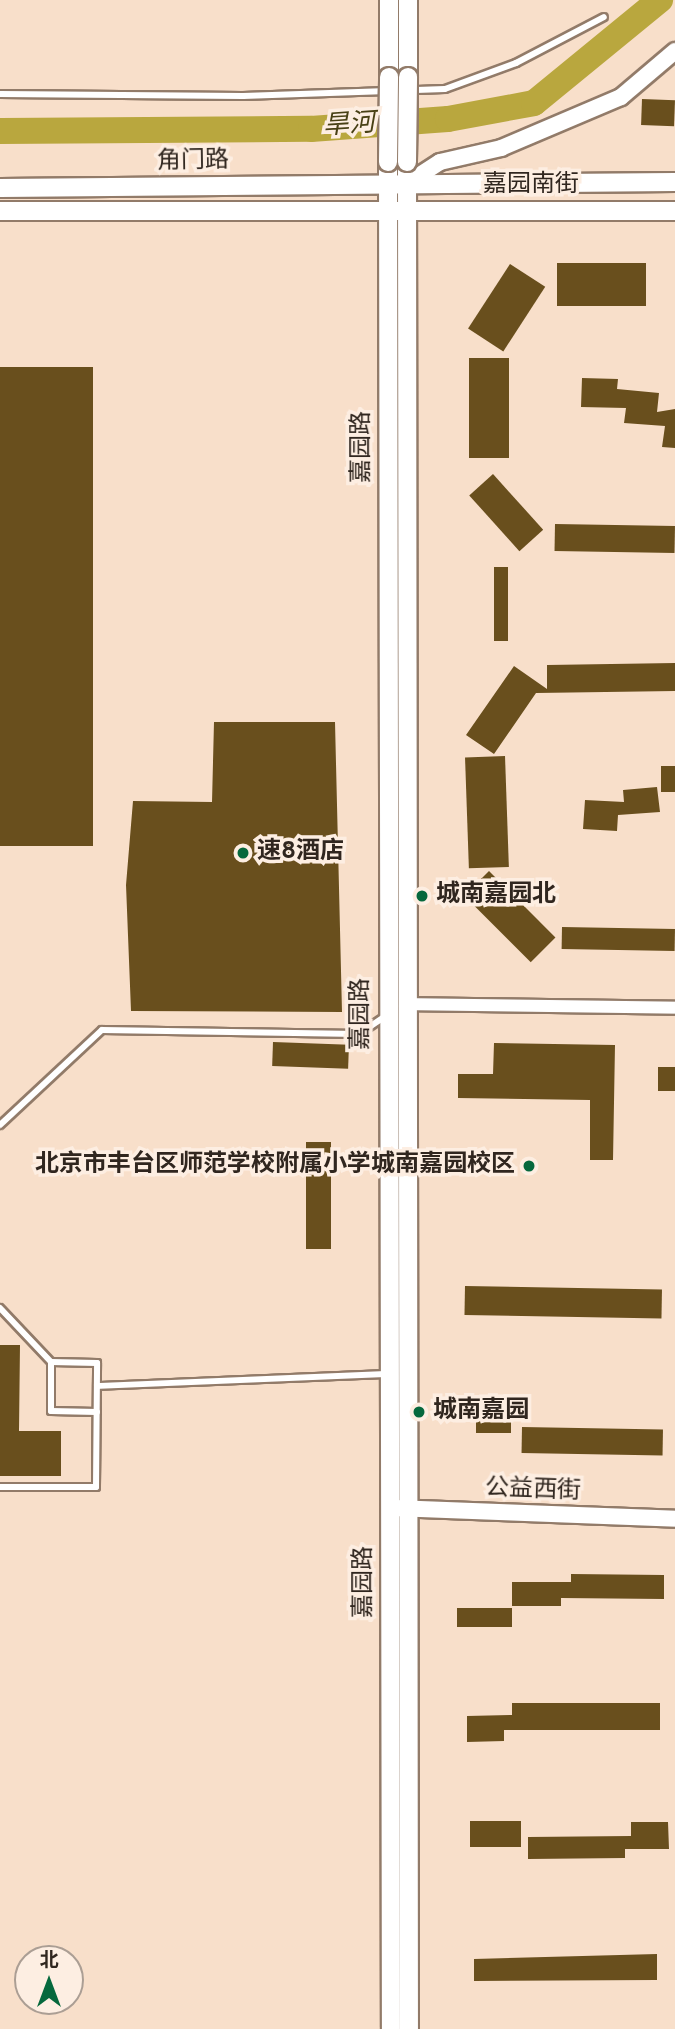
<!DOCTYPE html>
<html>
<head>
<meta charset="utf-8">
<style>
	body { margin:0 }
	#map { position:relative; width:675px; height:2029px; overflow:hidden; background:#f8dfca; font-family:Overpass,"Noto Sans SC",sans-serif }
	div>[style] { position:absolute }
	.river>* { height:26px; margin:-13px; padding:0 13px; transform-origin:13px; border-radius:13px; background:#b9a73e }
	.building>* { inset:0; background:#694f1d; transform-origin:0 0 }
	.roads { filter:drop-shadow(2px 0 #927b69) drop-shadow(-2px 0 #927b69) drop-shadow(0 2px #927b69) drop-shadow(0 -2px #927b69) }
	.service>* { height:6px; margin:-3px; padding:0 3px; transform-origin:3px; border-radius:3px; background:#fff }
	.minor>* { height:12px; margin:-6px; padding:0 6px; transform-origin:6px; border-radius:6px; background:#fff }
	.tertiary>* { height:16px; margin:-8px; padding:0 8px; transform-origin:8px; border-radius:8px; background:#fff }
	.secondary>* { height:18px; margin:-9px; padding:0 9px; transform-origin:9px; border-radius:9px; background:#fff }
	.bridges { filter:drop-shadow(2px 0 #927b69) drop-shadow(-2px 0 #927b69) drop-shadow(0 2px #927b69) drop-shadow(0 -2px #927b69) }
	.secondary-bridge>* { height:18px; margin:-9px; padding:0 9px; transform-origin:9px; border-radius:9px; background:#fff }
	.dots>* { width:19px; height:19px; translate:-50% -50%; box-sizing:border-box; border:4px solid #fdeee2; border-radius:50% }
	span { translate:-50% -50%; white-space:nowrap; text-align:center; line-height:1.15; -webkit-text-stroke:7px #fdeee2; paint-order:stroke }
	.street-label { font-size:24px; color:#30261f }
	.poi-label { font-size:24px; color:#30261f; font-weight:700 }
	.left { translate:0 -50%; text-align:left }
	.right { translate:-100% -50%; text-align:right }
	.water-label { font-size:26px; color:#484015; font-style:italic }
	.north { position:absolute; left:14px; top:1945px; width:70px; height:70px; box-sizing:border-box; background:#fdeee2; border:2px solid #ab9e94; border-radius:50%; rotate:0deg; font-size:19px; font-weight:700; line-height:28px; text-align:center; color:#30261f }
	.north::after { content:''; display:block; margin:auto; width:24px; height:32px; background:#06683d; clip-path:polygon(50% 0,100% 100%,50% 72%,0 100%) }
</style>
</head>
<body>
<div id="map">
	<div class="river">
		<i style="left:0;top:131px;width:311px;rotate:-0.4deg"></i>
		<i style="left:311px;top:129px;width:137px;rotate:-4.2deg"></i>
		<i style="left:448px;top:119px;width:87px;rotate:-10.5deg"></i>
		<i style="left:534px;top:103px;width:163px;rotate:-39.3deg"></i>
	</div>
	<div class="building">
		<i style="left:642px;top:99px;width:33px;height:26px;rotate:2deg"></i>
		<i style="left:646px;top:263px;width:43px;height:89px;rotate:90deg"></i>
		<i style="left:510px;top:264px;width:42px;height:77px;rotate:33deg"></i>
		<i style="left:469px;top:358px;width:40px;height:100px"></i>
		<i style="left:93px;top:367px;width:479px;height:93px;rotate:90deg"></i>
		<i style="clip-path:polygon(582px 378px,618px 379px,617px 389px,659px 393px,657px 412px,675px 409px,675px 448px,662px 447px,665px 426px,624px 423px,626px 408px,581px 407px)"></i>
		<i style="left:493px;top:474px;width:75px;height:32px;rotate:48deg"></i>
		<i style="left:555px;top:524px;width:120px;height:27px;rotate:1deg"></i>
		<i style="left:494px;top:567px;width:14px;height:74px"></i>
		<i style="clip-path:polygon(675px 663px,675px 691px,536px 693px,494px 754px,466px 735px,514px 666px,547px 689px,547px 665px)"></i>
		<i style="clip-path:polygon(214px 722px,335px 722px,342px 1012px,131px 1011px,126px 885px,133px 801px,212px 802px)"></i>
		<i style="left:505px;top:756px;width:111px;height:40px;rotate:88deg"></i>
		<i style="left:675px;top:766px;width:26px;height:14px;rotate:90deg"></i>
		<i style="clip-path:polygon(657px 787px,660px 812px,618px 815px,617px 831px,583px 829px,585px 800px,624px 802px,623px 790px)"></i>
		<i style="left:489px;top:871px;width:94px;height:35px;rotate:45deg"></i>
		<i style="left:562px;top:927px;width:113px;height:22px;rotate:1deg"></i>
		<i style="left:273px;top:1042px;width:76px;height:24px;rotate:2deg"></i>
		<i style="clip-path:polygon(494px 1043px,615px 1045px,613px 1160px,590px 1160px,590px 1100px,458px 1098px,458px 1074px,493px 1074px)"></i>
		<i style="left:658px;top:1067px;width:17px;height:24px"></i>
		<i style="left:306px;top:1142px;width:25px;height:107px"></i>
		<i style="left:465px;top:1286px;width:197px;height:29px;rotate:1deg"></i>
		<i style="clip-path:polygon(0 1345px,20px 1345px,19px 1431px,61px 1431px,61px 1476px,0 1476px)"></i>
		<i style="left:476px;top:1407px;width:35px;height:26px"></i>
		<i style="left:522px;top:1427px;width:141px;height:26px;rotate:1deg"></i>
		<i style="clip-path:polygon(571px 1574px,664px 1575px,664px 1599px,561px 1598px,561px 1606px,512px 1606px,512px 1582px,571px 1582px)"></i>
		<i style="left:457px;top:1608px;width:55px;height:19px"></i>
		<i style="clip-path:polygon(512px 1703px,660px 1703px,660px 1730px,504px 1730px,504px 1741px,467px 1742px,467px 1716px,512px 1715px)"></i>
		<i style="left:470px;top:1821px;width:51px;height:26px"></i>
		<i style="clip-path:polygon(631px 1822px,668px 1822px,669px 1849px,625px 1849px,625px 1858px,528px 1859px,528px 1837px,631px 1836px)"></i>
		<i style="clip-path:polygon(657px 1954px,657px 1980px,474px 1981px,474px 1959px)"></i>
	</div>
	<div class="roads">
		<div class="service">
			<i style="left:0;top:94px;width:243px;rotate:0.5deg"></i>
			<i style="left:243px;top:96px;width:202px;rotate:-2deg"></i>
			<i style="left:445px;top:89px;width:76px;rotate:-20.1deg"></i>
			<i style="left:516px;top:63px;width:99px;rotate:-27.6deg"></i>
			<i style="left:0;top:1125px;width:139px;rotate:-43deg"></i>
			<i style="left:102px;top:1030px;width:257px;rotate:0.9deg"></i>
			<i style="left:359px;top:1034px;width:32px;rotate:-34deg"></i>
			<i style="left:0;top:1308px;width:74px;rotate:46.6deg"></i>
			<i style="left:51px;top:1362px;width:49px;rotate:90deg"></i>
			<i style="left:51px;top:1411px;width:46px;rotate:1.2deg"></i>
			<i style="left:97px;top:1386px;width:292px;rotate:-2.4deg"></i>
			<i style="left:0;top:1487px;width:96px"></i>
			<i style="left:96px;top:1487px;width:124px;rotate:-89.5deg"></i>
			<i style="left:97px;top:1363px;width:46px;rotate:-178.8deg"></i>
		</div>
		<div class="minor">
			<i style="left:405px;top:1004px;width:270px;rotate:0.8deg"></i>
		</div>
		<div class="tertiary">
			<i style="left:406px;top:184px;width:40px;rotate:-32.9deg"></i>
			<i style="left:440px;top:162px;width:63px;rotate:-12.9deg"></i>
			<i style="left:501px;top:148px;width:130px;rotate:-23deg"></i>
			<i style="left:621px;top:97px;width:71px;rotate:-40.4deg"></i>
			<i style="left:395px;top:1508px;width:280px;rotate:2.2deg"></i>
		</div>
		<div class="secondary">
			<i style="left:389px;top:0;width:77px;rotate:90deg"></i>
			<i style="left:408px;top:0;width:77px;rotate:90deg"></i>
			<i style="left:388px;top:162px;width:1867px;rotate:89.91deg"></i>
			<i style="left:407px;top:162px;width:1867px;rotate:89.94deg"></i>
			<i style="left:0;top:188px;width:675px;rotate:-0.51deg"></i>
			<i style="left:0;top:211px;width:675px"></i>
		</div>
	</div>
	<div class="bridges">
		<div class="secondary-bridge">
			<i style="left:388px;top:162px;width:85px;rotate:-89.3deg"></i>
			<i style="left:407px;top:162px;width:85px;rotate:-89.3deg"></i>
		</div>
	</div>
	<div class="dots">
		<i style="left:243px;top:853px;background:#06683d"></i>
		<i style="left:422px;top:896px;background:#06683d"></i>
		<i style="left:529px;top:1166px;background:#06683d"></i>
		<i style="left:419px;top:1412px;background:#06683d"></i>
	</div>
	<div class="street-label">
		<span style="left:193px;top:162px;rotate:-1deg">角门路</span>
		<span style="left:531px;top:186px">嘉园南街</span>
		<span style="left:363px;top:447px;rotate:-90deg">嘉园路</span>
		<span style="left:362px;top:1014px;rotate:-90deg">嘉园路</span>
		<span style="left:533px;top:1491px;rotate:2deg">公益西街</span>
		<span style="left:365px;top:1582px;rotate:-90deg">嘉园路</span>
	</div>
	<div class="poi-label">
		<span class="left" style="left:257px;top:853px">速8酒店</span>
		<span class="left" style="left:436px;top:896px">城南嘉园北</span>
		<span class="right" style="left:515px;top:1166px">北京市丰台区师范学校附属小学城南嘉园校区</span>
		<span class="left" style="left:433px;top:1412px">城南嘉园</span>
	</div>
	<div class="water-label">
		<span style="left:349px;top:126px;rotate:-4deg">旱河</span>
	</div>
	<div class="north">北</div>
</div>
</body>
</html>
